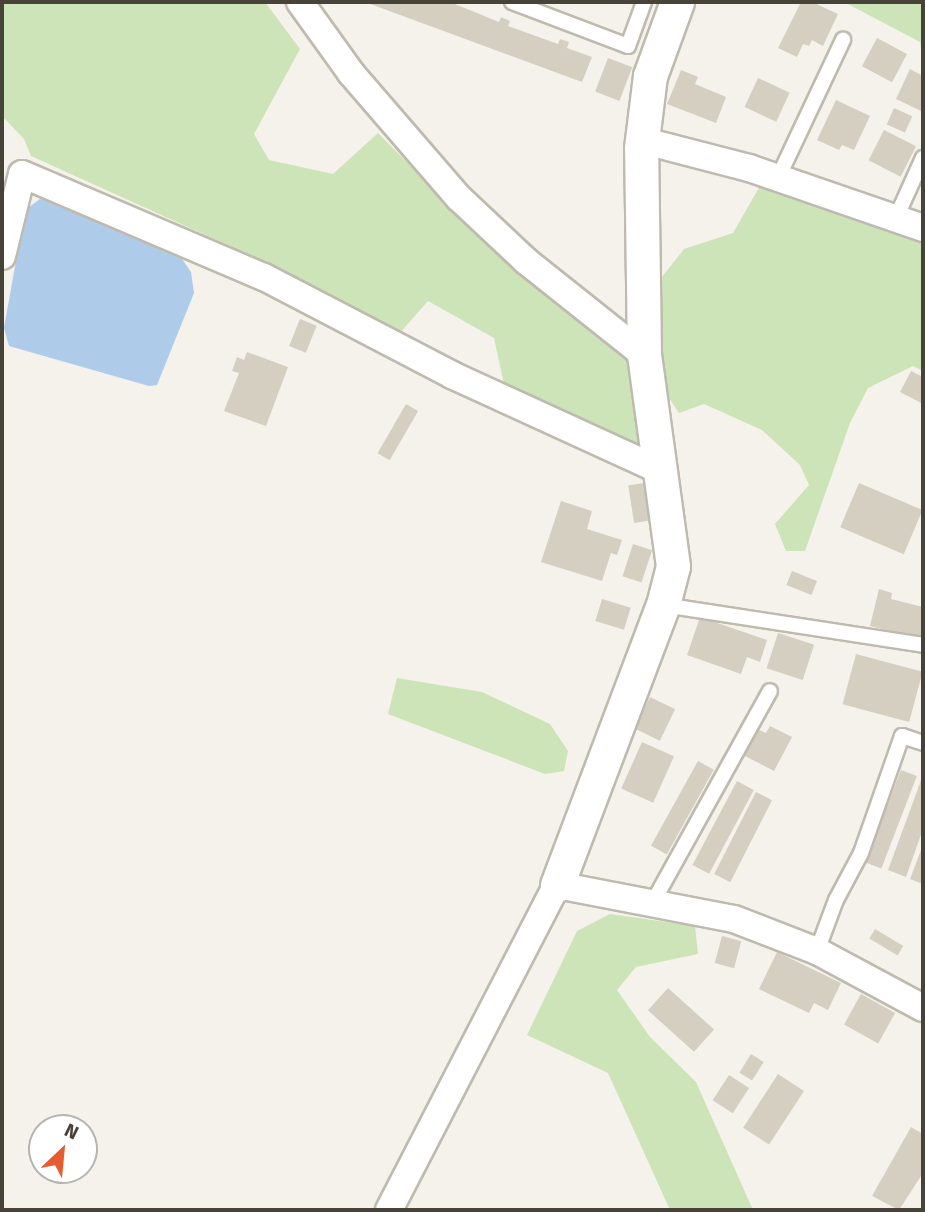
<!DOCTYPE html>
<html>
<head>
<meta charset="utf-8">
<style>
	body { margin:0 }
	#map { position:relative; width:925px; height:1212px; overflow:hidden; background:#f4f2eb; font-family:"Fira Sans",sans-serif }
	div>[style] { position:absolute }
	.green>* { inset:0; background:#cce4b8 }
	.water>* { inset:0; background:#aeccea }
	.building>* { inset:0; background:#d5cfc1; transform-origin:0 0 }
	.roads { filter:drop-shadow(2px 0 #bfbaae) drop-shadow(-2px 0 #bfbaae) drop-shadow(0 2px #bfbaae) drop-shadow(0 -2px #bfbaae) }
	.service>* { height:14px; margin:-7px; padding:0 7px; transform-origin:7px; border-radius:7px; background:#fff }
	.minor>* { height:26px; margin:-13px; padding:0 13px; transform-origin:13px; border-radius:13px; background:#fff }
	.tertiary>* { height:33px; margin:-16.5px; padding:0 16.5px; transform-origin:16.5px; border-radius:16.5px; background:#fff }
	span { translate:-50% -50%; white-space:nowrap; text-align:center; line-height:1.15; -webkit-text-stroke:5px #fff; paint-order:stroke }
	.frame { position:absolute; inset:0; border:4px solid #484339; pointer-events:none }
	.north { position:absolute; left:28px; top:1114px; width:70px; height:70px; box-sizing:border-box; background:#fff; border:2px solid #b6b4b0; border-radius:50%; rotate:26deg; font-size:19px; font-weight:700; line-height:28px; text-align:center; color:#484339 }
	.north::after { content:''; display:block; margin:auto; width:24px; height:32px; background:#e65c30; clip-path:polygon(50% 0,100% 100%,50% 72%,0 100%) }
</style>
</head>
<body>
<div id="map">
	<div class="green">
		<i style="clip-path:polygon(2px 2px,265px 2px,300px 49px,254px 134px,269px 160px,333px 174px,378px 133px,516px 272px,628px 361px,644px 434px,639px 450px,504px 384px,494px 338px,428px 301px,399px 334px,254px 257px,31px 156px,24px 139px,2px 116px)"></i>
		<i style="clip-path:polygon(844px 2px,923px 2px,923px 61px,920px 42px)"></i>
		<i style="clip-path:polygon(764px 179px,923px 235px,923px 371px,913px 366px,868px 388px,850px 423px,805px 551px,786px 551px,775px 524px,809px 485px,800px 465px,762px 430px,704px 404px,679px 413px,663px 389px,658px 282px,684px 249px,733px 233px)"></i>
		<i style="clip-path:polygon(397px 678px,482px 692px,550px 724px,568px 751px,564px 771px,545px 774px,388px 714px)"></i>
		<i style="clip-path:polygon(610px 914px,695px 926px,698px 954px,636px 967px,617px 990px,650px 1037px,696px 1082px,753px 1210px,670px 1210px,608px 1073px,527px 1035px,577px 931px)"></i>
	</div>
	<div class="water">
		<i style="clip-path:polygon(40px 199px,55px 201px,182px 259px,191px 272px,194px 293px,157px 385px,149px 386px,9px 346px,4px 328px,25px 210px)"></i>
	</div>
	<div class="building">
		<i style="clip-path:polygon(365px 2px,450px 2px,499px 22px,501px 17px,510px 21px,508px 26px,558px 44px,560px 39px,569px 42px,567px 48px,592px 57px,582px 82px)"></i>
		<i style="clip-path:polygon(801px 2px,812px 2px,838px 14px,823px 46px,812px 40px,809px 46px,803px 44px,797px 57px,778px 48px)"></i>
		<i style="left:877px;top:38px;width:34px;height:32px;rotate:28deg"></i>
		<i style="left:608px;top:58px;width:26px;height:36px;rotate:21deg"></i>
		<i style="clip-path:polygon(910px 69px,923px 76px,923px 112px,896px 99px)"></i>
		<i style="clip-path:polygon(681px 70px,698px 77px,695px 84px,726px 97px,716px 123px,667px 104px)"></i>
		<i style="left:758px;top:78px;width:35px;height:32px;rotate:25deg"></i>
		<i style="clip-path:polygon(836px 100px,870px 116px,854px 150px,842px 145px,839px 150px,817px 140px)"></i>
		<i style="left:894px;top:108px;width:20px;height:18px;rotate:24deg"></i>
		<i style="left:884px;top:130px;width:36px;height:34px;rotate:27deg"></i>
		<i style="left:300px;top:319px;width:18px;height:29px;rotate:22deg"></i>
		<i style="clip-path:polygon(247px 352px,288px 367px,266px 426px,224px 411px,239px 373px,232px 371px,237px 357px,244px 360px)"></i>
		<i style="clip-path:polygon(911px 371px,923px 377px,923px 404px,900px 392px)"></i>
		<i style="left:406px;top:404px;width:14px;height:57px;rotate:30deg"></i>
		<i style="left:644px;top:483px;width:38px;height:16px;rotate:81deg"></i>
		<i style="left:859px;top:483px;width:69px;height:48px;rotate:23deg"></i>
		<i style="clip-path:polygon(561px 501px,592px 511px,587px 529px,622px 540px,617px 555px,611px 553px,602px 581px,541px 562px)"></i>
		<i style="left:633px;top:544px;width:20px;height:34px;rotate:18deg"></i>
		<i style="left:792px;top:571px;width:27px;height:15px;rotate:22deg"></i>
		<i style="clip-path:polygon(879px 589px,892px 593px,891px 599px,923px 607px,923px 639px,870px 626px)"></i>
		<i style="left:602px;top:599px;width:30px;height:23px;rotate:17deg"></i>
		<i style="clip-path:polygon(700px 617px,767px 640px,760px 662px,747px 657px,741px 674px,687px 655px)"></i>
		<i style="left:778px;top:633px;width:38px;height:37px;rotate:18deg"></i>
		<i style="left:856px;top:654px;width:69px;height:52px;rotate:15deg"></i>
		<i style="left:650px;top:697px;width:28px;height:35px;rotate:26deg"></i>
		<i style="clip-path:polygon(770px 726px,792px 737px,774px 771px,743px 755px,757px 729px,766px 733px)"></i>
		<i style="left:642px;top:742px;width:35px;height:51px;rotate:24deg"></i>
		<i style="left:698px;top:761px;width:18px;height:97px;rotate:29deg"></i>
		<i style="left:901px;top:770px;width:17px;height:99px;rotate:21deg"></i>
		<i style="clip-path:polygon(923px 775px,923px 829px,906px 877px,888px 870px)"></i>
		<i style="left:737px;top:781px;width:19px;height:95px;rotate:28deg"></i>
		<i style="left:756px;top:792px;width:18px;height:92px;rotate:27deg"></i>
		<i style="clip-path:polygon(923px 845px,923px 884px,910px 879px)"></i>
		<i style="left:875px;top:929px;width:33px;height:11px;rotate:31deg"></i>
		<i style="left:722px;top:936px;width:20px;height:28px;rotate:15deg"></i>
		<i style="clip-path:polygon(777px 952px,841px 983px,828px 1010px,814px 1003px,809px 1013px,759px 989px)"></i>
		<i style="left:668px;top:988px;width:62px;height:30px;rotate:42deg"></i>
		<i style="left:861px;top:994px;width:39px;height:35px;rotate:29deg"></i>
		<i style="left:751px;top:1054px;width:15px;height:22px;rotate:32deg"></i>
		<i style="left:778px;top:1074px;width:31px;height:64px;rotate:33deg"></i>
		<i style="left:729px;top:1075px;width:24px;height:30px;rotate:33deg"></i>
		<i style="clip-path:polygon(911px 1127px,923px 1134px,923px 1173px,899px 1210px,872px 1196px)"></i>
	</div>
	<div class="roads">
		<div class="service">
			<i style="left:512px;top:2px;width:124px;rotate:20.8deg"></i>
			<i style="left:628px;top:46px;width:47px;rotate:-70deg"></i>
			<i style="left:778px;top:178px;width:153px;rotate:-64.8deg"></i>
			<i style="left:896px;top:218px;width:66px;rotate:-65.8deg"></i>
			<i style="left:663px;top:605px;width:263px;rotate:8.7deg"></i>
			<i style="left:653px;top:902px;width:241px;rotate:-61deg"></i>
			<i style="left:817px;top:951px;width:54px;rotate:-69.6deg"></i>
			<i style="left:836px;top:900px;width:53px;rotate:-62deg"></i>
			<i style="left:861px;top:853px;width:124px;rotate:-70.7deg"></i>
			<i style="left:902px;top:736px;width:22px;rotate:18deg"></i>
		</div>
		<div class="minor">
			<i style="left:300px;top:2px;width:87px;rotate:54.3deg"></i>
			<i style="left:351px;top:73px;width:165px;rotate:49.2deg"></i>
			<i style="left:459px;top:198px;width:92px;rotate:43.2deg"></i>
			<i style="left:526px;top:261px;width:151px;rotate:38.5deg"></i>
			<i style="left:641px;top:140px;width:112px;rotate:14.5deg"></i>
			<i style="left:749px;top:168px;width:184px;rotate:19deg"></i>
			<i style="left:2px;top:256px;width:84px;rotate:-76.3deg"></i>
			<i style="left:22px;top:174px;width:263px;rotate:23.1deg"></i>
			<i style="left:264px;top:277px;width:212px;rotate:27.5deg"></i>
			<i style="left:452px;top:375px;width:231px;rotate:24.6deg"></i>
			<i style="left:389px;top:1210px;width:366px;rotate:-62.7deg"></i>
			<i style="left:557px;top:885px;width:180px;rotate:10.9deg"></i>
			<i style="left:734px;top:919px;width:89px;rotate:21.1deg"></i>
			<i style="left:817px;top:951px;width:120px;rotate:28.3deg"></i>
		</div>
		<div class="tertiary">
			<i style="left:557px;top:885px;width:299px;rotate:-69.3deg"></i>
			<i style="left:663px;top:605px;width:40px;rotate:-75.6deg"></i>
			<i style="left:673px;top:566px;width:213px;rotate:-97.8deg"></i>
			<i style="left:644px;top:355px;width:207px;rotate:-90.8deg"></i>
			<i style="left:641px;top:148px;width:73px;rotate:-82.9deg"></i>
			<i style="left:650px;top:76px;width:79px;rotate:-70deg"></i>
		</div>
	</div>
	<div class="frame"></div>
	<div class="north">N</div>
</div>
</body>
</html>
